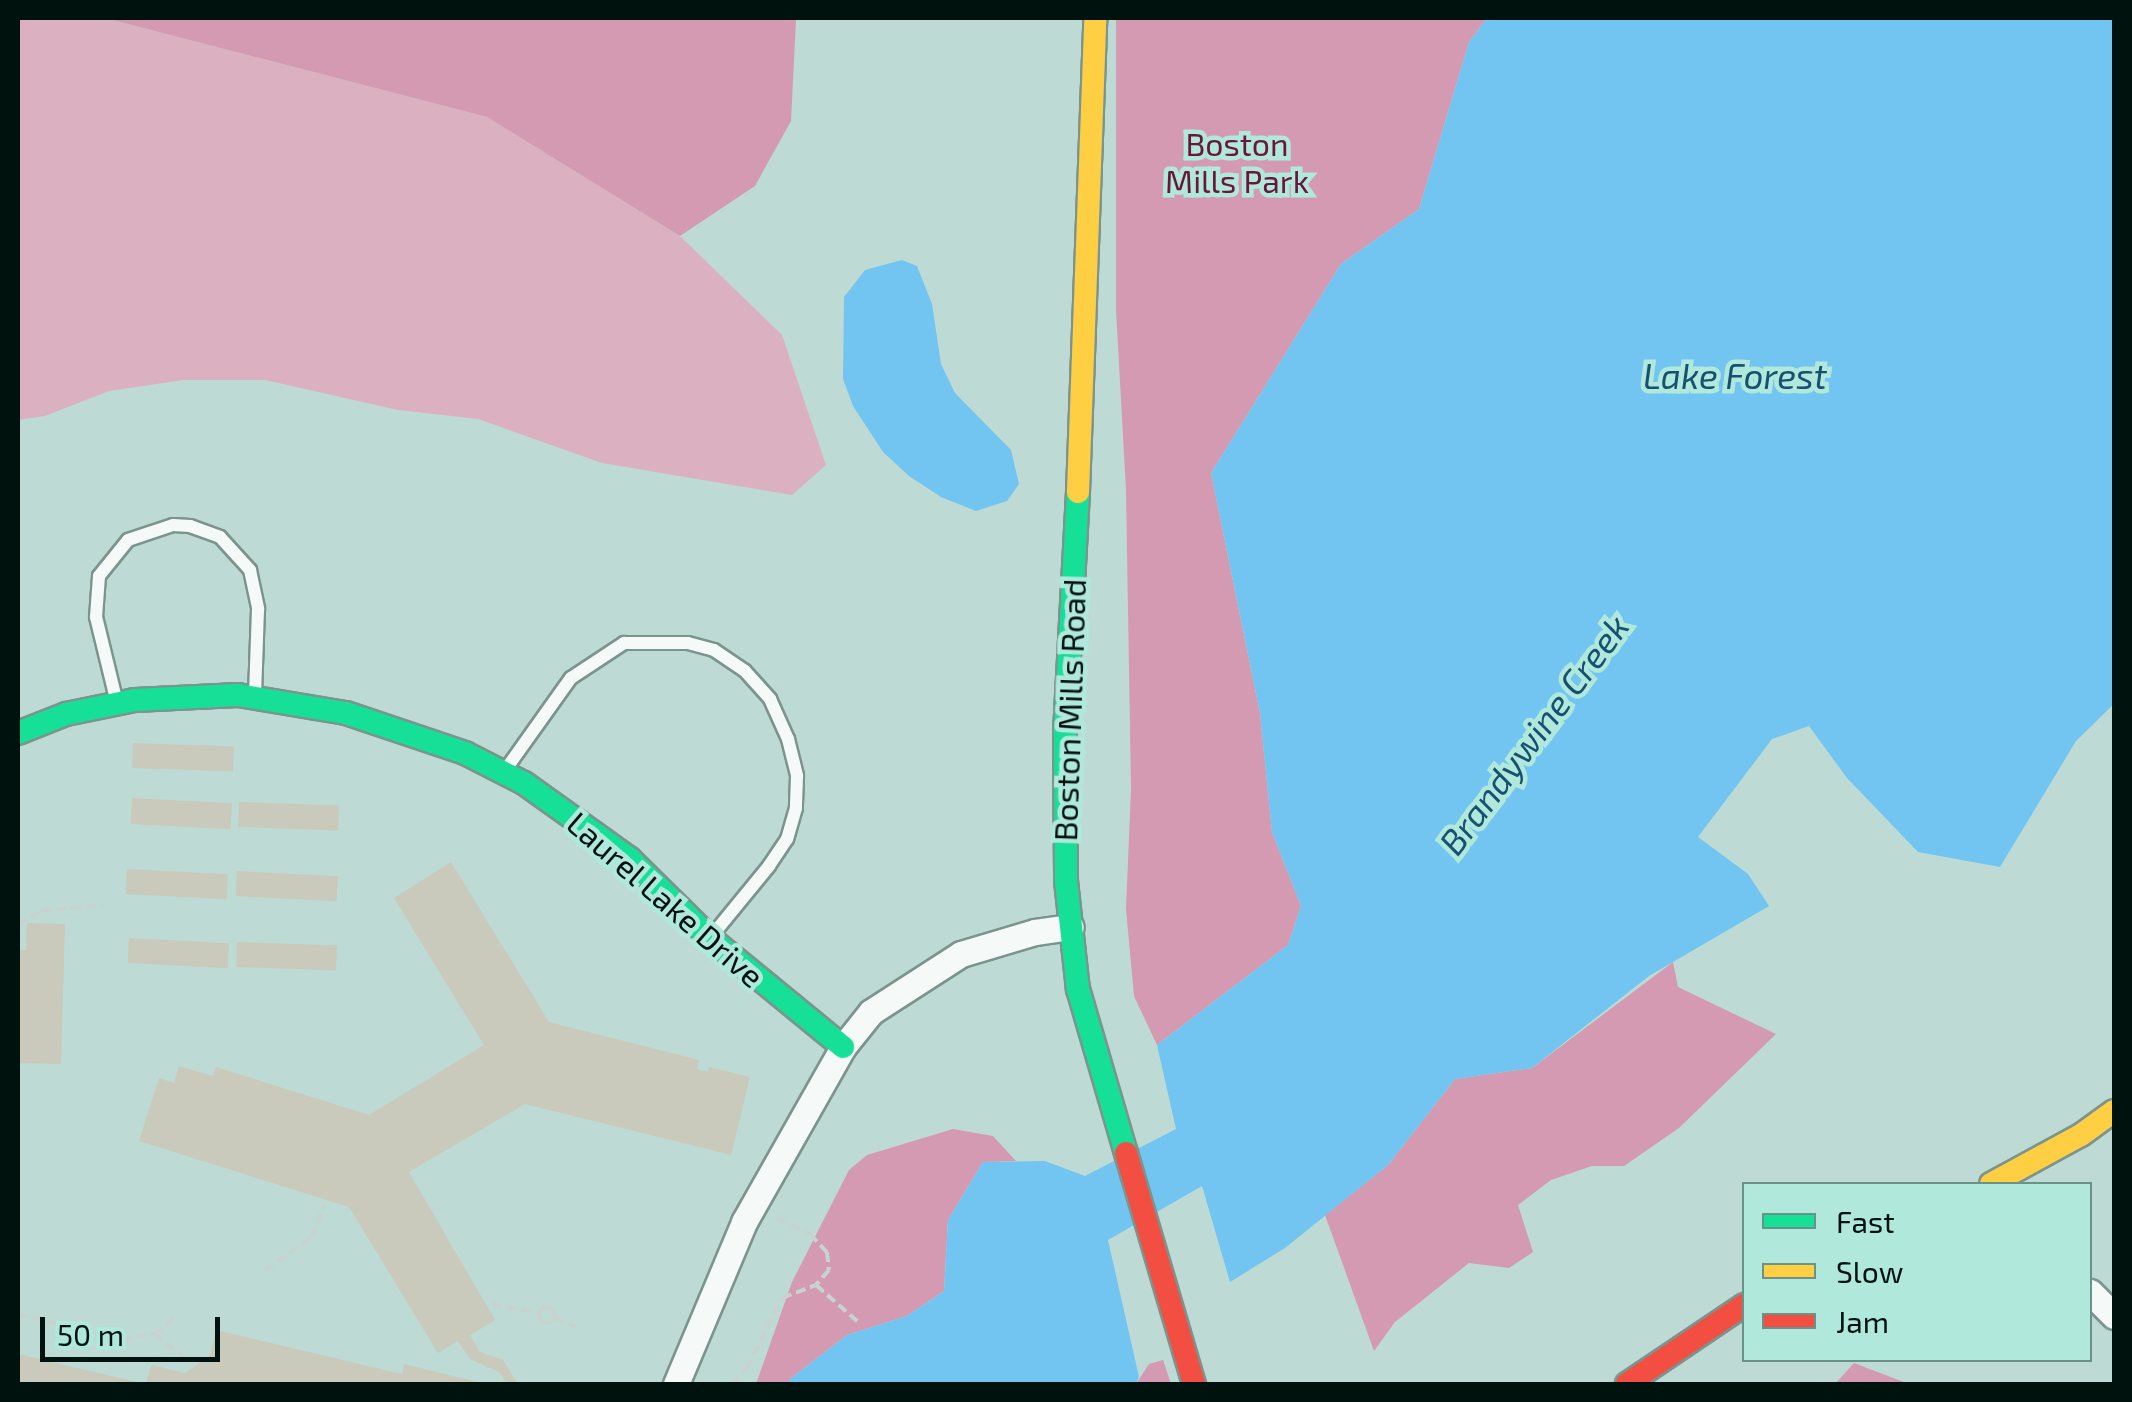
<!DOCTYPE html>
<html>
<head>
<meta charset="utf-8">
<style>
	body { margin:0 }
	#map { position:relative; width:2132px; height:1402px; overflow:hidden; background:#bddbd4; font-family:"Exo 2",sans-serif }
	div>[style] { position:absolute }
	.green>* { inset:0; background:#dbb1c1 }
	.forest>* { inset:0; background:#d49ab1 }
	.water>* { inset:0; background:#71c5f0 }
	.building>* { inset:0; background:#c9c9bc; transform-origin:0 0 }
	.path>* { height:4px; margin-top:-2px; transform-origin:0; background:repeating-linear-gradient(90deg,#c8d2cf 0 10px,transparent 0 15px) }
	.path>.ring { margin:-2px; padding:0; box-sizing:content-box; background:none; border:4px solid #c8d2cf; border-radius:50% }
	.roads { filter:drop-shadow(2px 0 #7c948e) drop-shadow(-2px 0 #7c948e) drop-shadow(0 2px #7c948e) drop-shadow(0 -2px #7c948e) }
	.lane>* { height:12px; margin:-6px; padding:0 6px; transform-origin:6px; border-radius:6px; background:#f5faf9 }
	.street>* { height:25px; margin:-12.5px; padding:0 12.5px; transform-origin:12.5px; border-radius:12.5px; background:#f5faf9 }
	.fast>* { height:22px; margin:-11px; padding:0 11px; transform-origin:11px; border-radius:11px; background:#16e098 }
	.slow>* { height:22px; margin:-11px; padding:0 11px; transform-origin:11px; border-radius:11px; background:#ffcf43 }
	.jam>* { height:22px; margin:-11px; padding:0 11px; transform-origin:11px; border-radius:11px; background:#f24e42 }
	span { translate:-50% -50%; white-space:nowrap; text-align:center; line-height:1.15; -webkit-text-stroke:9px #b0e8db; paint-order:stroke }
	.park-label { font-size:32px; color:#69163a }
	.street-label { font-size:32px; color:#00120e }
	.water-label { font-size:35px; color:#175071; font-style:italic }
	.frame { position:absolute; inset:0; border:20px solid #00120e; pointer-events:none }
	.legend { position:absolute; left:1742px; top:1182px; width:350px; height:180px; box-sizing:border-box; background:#b0e8db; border:2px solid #6a9289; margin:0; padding:12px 18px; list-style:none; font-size:30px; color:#00120e }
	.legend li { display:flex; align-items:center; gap:20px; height:50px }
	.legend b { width:50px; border:2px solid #6a9289 }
	.scale { position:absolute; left:40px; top:1317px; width:180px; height:45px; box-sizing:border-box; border:5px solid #00120e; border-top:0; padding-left:12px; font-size:30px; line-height:35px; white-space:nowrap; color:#00120e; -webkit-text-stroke:8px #b0e8db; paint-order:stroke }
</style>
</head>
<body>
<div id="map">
	<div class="green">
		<i style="clip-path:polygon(18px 18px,105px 18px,487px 117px,680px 236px,782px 335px,826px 465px,792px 495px,602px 463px,478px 419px,398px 410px,265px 380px,184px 380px,109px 391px,45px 416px,18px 420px)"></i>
	</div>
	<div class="forest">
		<i style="clip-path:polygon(105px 18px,791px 18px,796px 20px,791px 121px,755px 186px,680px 236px,487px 117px)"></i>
		<i style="clip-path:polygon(1116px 18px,1487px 18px,1469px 42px,1419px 209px,1341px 264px,1211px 473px,1260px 713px,1272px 832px,1301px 906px,1288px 945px,1157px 1045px,1134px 996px,1126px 909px,1131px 789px,1126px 490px,1116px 310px)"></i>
		<i style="clip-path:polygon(1673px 962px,1678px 987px,1776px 1034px,1679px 1128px,1624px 1166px,1592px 1166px,1551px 1180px,1518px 1205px,1533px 1252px,1509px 1268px,1469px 1263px,1395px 1322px,1374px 1351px,1325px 1215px,1388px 1165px,1455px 1079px,1532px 1068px)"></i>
		<i style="clip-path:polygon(953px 1129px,993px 1136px,1016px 1161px,983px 1162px,948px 1220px,944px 1291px,907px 1316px,847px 1335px,790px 1379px,789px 1384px,756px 1384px,792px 1282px,849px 1170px,867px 1155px)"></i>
		<i style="clip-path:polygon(1163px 1360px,1171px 1384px,1136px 1384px,1149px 1364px)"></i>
		<i style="clip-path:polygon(1854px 1363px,1909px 1384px,1835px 1384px)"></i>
	</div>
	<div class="water">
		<i style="clip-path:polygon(1487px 18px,2114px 18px,2114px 704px,2076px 741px,2000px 867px,1918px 852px,1847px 778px,1809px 726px,1772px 739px,1698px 837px,1748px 874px,1769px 906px,1649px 976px,1532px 1068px,1455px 1079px,1388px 1165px,1285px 1248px,1230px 1282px,1202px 1186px,1108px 1240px,1139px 1377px,1136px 1384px,789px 1384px,790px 1379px,847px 1335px,907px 1316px,944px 1291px,948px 1220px,983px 1162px,1045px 1161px,1085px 1176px,1176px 1129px,1157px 1045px,1288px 945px,1301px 906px,1272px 832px,1260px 713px,1211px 473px,1341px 264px,1419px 209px,1469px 42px)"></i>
		<i style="clip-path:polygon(902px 260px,917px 266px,932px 304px,941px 364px,955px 393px,1011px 450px,1019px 484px,1007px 501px,976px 511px,941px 497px,909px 476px,883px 452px,853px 406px,843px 379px,844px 297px,865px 270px)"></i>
	</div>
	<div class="building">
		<i style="left:133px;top:743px;width:101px;height:25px;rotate:2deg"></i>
		<i style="left:132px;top:798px;width:100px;height:26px;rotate:3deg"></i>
		<i style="left:239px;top:802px;width:100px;height:25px;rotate:2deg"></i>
		<i style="clip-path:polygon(451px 862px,549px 1022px,699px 1060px,697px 1069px,708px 1072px,709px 1067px,750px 1077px,731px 1155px,525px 1104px,409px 1172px,495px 1320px,470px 1335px,480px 1352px,503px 1360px,518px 1384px,507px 1384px,499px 1372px,470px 1359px,458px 1341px,438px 1353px,349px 1207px,139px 1141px,159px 1078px,174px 1083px,179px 1066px,213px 1076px,216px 1067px,369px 1115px,484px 1045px,394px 898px)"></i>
		<i style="left:127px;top:869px;width:101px;height:25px;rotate:3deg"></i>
		<i style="left:237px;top:871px;width:101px;height:25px;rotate:3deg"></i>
		<i style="clip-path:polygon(27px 923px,65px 924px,61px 1064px,18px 1063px,18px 950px,26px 950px)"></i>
		<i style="left:129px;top:938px;width:100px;height:25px;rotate:3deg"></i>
		<i style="left:237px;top:942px;width:100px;height:25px;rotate:2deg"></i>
		<i style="clip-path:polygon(216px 1330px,402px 1374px,404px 1364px,486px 1384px,146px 1384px,151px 1365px,185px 1373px,210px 1355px)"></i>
		<i style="clip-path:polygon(18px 1354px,141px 1383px,141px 1384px,18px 1384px)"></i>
	</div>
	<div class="path">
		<i style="left:18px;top:925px;width:27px;rotate:-31deg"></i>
		<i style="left:41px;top:911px;width:63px;rotate:-5.4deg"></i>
		<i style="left:777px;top:1218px;width:37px;rotate:26deg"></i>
		<i style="left:810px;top:1234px;width:25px;rotate:47deg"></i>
		<i style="left:827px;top:1252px;width:18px;rotate:84deg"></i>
		<i style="left:829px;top:1270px;width:20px;rotate:131deg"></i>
		<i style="left:265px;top:1270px;width:57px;rotate:-35.1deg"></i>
		<i style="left:312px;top:1237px;width:34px;rotate:-69deg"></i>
		<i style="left:492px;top:1304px;width:48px;rotate:10.8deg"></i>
		<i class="ring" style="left:539px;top:1307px;width:12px;height:12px"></i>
		<i style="left:18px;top:1314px;width:107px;rotate:14deg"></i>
		<i style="left:122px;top:1340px;width:33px;rotate:-11deg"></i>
		<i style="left:154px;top:1334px;width:28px;rotate:-38deg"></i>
		<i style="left:555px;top:1318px;width:23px;rotate:23deg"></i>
		<i style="left:154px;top:1334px;width:41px;rotate:38deg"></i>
		<i style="left:732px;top:1384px;width:22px;rotate:-47deg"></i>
		<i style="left:747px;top:1368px;width:78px;rotate:-63.4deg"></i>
		<i style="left:782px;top:1298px;width:36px;rotate:-21deg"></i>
		<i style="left:816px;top:1285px;width:55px;rotate:41.3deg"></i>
	</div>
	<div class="roads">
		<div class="lane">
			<i style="left:117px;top:703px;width:89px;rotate:-103.7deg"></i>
			<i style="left:96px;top:617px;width:41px;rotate:-85.8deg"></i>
			<i style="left:99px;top:576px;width:46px;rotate:-51.1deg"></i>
			<i style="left:128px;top:540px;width:47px;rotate:-18.4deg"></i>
			<i style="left:173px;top:525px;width:17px;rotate:3deg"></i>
			<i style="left:190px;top:526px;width:32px;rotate:20deg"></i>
			<i style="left:220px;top:537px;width:45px;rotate:47.7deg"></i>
			<i style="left:250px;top:570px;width:40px;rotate:78deg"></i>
			<i style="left:258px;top:609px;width:86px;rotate:92deg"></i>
			<i style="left:506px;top:769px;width:112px;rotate:-54.5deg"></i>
			<i style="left:571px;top:678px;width:64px;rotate:-33.4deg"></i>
			<i style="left:624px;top:643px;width:64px"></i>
			<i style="left:688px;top:643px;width:27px;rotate:15deg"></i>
			<i style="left:714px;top:650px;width:37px;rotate:34deg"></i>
			<i style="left:745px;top:671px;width:38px;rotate:48deg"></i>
			<i style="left:770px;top:699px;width:44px;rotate:65.8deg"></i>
			<i style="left:788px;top:739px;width:38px;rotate:76deg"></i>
			<i style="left:797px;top:776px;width:32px;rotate:92deg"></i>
			<i style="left:796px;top:808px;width:32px;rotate:106deg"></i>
			<i style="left:787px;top:839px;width:32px;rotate:124deg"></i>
			<i style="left:769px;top:866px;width:93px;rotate:129.3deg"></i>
		</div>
		<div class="street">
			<i style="left:2090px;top:1292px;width:34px;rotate:45deg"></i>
			<i style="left:676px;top:1384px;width:176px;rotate:-67.2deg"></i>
			<i style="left:744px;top:1222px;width:201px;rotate:-60.5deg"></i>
			<i style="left:843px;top:1047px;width:45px;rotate:-51.3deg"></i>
			<i style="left:871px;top:1012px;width:107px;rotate:-32.8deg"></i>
			<i style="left:961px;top:954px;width:77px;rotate:-16.6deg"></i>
			<i style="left:1035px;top:932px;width:36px;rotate:-8deg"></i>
		</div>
		<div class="fast">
			<i style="left:1078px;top:492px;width:239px;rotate:93.1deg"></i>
			<i style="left:1065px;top:731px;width:150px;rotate:89.6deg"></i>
			<i style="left:1066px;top:881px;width:109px;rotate:83.7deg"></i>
			<i style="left:1078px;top:989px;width:171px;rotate:73.7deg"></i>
			<i style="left:18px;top:733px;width:52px;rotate:-21.6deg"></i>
			<i style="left:66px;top:714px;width:70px;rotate:-11.5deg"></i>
			<i style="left:135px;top:700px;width:103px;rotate:-2.8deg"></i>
			<i style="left:238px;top:695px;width:109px;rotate:9.5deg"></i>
			<i style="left:346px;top:713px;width:126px;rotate:18.6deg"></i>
			<i style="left:465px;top:753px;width:66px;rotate:27deg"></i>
			<i style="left:524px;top:783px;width:130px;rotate:35.6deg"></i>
			<i style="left:630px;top:859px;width:112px;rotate:44.6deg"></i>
			<i style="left:710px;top:938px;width:172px;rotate:39.3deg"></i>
		</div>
		<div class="slow">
			<i style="left:1078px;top:492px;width:474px;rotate:-87.9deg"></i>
			<i style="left:1991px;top:1184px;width:102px;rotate:-28.6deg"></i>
			<i style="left:2081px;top:1135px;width:41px;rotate:-36deg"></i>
		</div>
		<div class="jam">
			<i style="left:1126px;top:1153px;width:241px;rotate:73.6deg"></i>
			<i style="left:1627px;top:1384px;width:141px;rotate:-34deg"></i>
		</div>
	</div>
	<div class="park-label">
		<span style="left:1237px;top:162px">Boston<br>Mills Park</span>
	</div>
	<div class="street-label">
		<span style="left:1069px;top:710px;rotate:-88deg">Boston Mills Road</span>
		<span style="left:666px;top:899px;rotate:41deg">Laurel Lake Drive</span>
	</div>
	<div class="water-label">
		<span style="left:1735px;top:375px">Lake Forest</span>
		<span style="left:1533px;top:734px;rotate:-53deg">Brandywine Creek</span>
	</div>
	<div class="frame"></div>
	<ul class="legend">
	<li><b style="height:12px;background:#16e098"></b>Fast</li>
	<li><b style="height:12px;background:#ffcf43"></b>Slow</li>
	<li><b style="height:12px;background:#f24e42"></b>Jam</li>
	</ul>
	<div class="scale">50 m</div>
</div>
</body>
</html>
